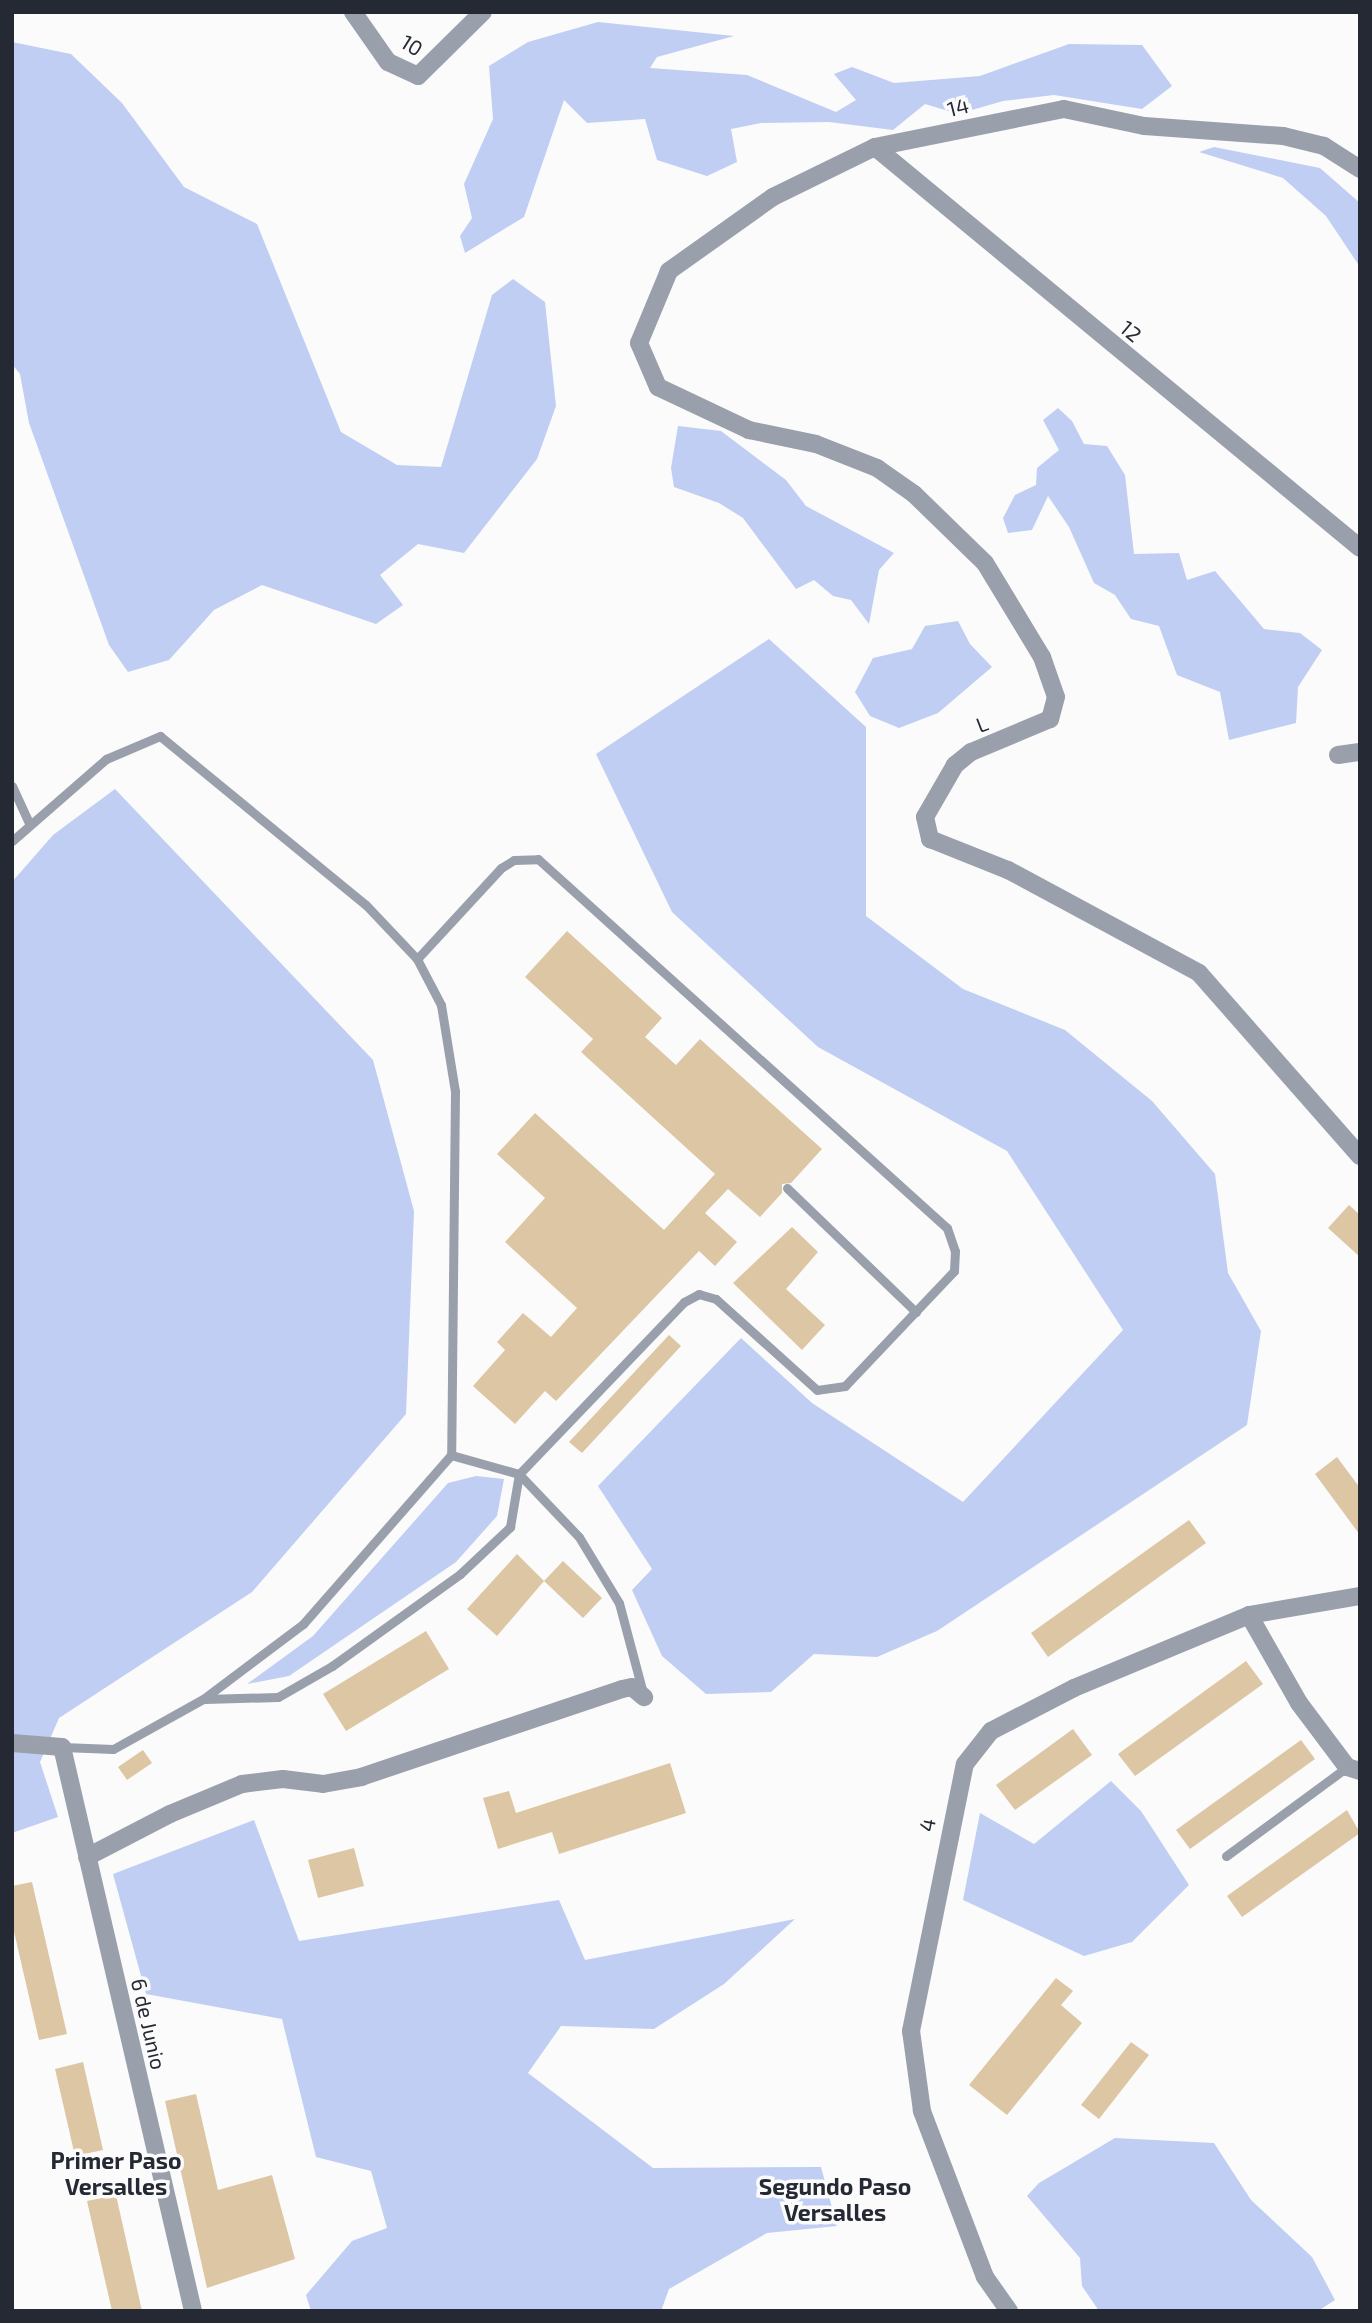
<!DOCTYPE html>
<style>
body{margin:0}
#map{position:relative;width:1372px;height:2323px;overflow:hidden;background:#fbfbfb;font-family:"Exo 2",sans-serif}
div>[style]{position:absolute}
.green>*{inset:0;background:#bfcef2}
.building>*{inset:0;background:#ddc6a3}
.lane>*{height:9px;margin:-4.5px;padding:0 4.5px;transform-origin:4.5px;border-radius:4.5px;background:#9a9fac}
.street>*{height:18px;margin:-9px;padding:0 9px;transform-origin:9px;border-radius:9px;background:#9a9fac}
span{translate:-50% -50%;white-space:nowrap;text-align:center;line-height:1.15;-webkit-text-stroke:7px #fbfbfb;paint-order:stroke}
.street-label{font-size:21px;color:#242934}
.neighbourhood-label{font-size:23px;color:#242934;font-weight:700}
.frame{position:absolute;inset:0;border:14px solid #242934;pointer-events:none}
</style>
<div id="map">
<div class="green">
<i style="clip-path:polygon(598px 22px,734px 36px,657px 57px,650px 68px,747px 75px,836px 112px,856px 100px,834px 74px,852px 67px,894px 83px,980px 76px,1069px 44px,1142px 45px,1172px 86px,1142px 109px,1054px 95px,1003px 101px,958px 114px,925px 104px,893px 130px,829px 122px,761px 123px,731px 129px,737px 162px,707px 176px,657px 160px,645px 119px,587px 123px,564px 100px,524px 217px,465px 253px,460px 236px,472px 218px,464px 184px,493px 119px,489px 66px,528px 42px)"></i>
<i style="clip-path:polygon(12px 42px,71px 54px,122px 103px,184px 187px,257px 224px,341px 432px,397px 465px,441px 467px,492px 295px,513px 279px,545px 302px,556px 406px,537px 459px,464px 553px,418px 544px,380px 575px,403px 605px,376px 624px,262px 585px,214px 610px,169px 660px,128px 672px,109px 645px,29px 423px,20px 374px,12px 364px)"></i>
<i style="clip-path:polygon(1214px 147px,1320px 168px,1360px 203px,1360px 267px,1326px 216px,1283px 178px,1199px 152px)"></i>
<i style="clip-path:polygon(1058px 408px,1072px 421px,1084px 444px,1107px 446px,1125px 475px,1134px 554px,1179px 553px,1187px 580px,1215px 571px,1264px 629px,1300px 633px,1322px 650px,1298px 687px,1296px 723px,1229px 740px,1220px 692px,1177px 675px,1159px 626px,1131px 619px,1115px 595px,1094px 583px,1069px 527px,1048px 496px,1032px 530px,1008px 533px,1003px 518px,1015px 495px,1036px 485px,1037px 468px,1059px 450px,1043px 420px)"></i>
<i style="clip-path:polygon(678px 426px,721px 431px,786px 480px,806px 506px,894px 553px,879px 570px,869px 624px,851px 600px,833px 596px,814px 580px,796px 589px,743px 518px,719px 503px,674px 487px,671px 468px)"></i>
<i style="clip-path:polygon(958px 621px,970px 644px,992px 667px,938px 713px,899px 728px,870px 716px,855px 692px,873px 658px,912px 649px,925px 626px)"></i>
<i style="clip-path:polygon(769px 639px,866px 727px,866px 916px,963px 989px,1065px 1030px,1152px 1101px,1215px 1174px,1228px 1273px,1261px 1331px,1247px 1425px,937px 1631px,877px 1657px,814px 1654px,771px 1692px,706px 1694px,662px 1656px,632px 1590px,652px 1569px,598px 1486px,741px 1338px,812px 1403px,963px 1502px,1123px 1330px,1007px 1151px,818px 1047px,672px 912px,596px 754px)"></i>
<i style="clip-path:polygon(115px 789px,373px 1060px,414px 1211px,406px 1414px,252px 1592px,59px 1718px,40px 1762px,58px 1817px,12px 1833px,12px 882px,53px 835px)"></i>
<i style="clip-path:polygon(476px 1476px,504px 1479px,497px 1516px,456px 1562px,289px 1676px,247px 1684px,313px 1636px,448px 1483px)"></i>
<i style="clip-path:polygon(1111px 1781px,1141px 1811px,1189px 1885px,1132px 1942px,1084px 1956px,963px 1900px,980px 1813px,1034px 1844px)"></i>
<i style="clip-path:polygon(254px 1820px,299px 1941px,559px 1900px,585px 1960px,795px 1919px,724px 1984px,654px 2029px,561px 2026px,528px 2073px,653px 2168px,821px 2167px,837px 2226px,767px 2233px,669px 2289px,661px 2311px,311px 2311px,306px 2295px,352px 2241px,387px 2228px,371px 2171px,316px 2157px,282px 2019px,146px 1994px,113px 1874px)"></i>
<i style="clip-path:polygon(1115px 2138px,1214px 2143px,1251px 2200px,1312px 2257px,1335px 2300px,1318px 2311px,1099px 2311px,1082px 2286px,1080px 2258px,1027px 2196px,1039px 2183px)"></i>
</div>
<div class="building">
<i style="clip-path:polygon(567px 931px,662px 1018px,645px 1037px,676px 1065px,700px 1039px,822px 1149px,791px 1183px,782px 1184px,782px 1193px,760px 1217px,728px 1189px,705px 1213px,737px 1242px,715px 1266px,699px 1251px,556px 1401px,545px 1391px,515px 1424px,473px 1386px,505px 1350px,497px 1342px,523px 1313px,551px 1337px,577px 1308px,505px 1242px,545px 1198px,497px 1154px,535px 1113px,664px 1230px,715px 1174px,581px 1052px,593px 1039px,525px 977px)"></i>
<i style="clip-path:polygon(1349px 1205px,1360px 1215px,1360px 1257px,1328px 1228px)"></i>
<i style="clip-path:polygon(792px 1227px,818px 1252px,786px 1289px,825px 1325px,802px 1350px,733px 1283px)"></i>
<i style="clip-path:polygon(669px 1335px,681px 1346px,582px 1453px,569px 1442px)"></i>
<i style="clip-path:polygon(1337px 1457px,1360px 1488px,1360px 1535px,1315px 1474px)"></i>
<i style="clip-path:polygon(1189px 1520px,1206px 1543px,1048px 1657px,1031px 1633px)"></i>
<i style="clip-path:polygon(517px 1554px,544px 1581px,497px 1636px,467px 1609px)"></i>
<i style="clip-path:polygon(563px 1561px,602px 1598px,583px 1618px,544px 1581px)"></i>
<i style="clip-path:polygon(426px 1631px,449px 1669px,346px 1731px,323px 1694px)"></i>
<i style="clip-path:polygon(1246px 1661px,1263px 1684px,1135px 1776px,1118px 1754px)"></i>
<i style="clip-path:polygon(1073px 1729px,1092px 1755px,1015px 1810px,996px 1785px)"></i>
<i style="clip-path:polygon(1301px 1740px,1315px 1759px,1190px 1849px,1176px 1830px)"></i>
<i style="clip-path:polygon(143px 1750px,152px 1763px,127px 1780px,118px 1767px)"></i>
<i style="clip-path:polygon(670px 1763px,686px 1813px,559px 1854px,552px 1832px,498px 1849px,483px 1798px,509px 1791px,516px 1813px)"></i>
<i style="clip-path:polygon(1347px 1810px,1360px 1833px,1242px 1917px,1227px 1896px)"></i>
<i style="clip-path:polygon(354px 1848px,364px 1886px,318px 1898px,308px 1860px)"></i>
<i style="clip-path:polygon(32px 1882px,67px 2034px,39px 2040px,12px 1923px,12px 1886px)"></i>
<i style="clip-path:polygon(1056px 1978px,1073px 1991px,1061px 2005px,1082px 2023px,1007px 2115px,969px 2085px)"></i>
<i style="clip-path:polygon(1131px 2042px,1149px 2055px,1099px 2119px,1081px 2105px)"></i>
<i style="clip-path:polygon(83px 2062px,103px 2150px,75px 2156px,55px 2069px)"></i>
<i style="clip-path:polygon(196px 2094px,218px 2190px,272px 2175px,295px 2259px,207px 2288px,165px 2101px)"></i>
<i style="clip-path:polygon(116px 2195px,142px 2311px,112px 2311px,87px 2201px)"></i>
</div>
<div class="lane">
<i style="left:12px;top:786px;width:41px;rotate:65.3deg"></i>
<i style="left:12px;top:841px;width:125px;rotate:-41.1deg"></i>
<i style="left:106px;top:759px;width:59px;rotate:-23.1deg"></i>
<i style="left:160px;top:736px;width:266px;rotate:39.4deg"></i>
<i style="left:366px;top:905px;width:74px;rotate:46.6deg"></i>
<i style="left:417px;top:959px;width:52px;rotate:62.4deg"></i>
<i style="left:441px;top:1005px;width:87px;rotate:80.8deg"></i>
<i style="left:455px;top:1091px;width:364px;rotate:90.6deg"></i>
<i style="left:451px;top:1455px;width:225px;rotate:131.2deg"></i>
<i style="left:303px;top:1624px;width:125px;rotate:143.1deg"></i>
<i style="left:203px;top:1699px;width:103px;rotate:150.9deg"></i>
<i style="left:113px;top:1749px;width:51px;rotate:-177.8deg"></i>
<i style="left:417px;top:959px;width:124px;rotate:-47.3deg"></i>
<i style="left:501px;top:868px;width:15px;rotate:-32deg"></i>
<i style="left:514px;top:860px;width:24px;rotate:-2deg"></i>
<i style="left:538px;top:859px;width:551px;rotate:42.06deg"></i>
<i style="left:947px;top:1228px;width:24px;rotate:71deg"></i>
<i style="left:955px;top:1251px;width:20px;rotate:93deg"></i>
<i style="left:954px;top:1271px;width:158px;rotate:133.5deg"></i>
<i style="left:845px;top:1386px;width:28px;rotate:172deg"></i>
<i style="left:817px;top:1390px;width:136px;rotate:-138deg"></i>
<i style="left:716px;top:1299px;width:18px;rotate:-164deg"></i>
<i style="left:699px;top:1294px;width:17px;rotate:152deg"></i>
<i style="left:684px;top:1302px;width:238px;rotate:133.8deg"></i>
<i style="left:519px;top:1474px;width:71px;rotate:-164.4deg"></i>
<i style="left:787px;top:1188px;width:179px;rotate:43.9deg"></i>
<i style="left:519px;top:1474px;width:87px;rotate:46.4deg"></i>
<i style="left:579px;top:1537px;width:77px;rotate:58.8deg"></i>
<i style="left:619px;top:1603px;width:93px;rotate:75.1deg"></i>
<i style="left:205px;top:1699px;width:73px;rotate:-1.6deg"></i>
<i style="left:278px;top:1697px;width:62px;rotate:-29.9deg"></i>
<i style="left:332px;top:1666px;width:158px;rotate:-35.7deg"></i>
<i style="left:460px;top:1574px;width:69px;rotate:-43.2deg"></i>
<i style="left:510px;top:1527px;width:54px;rotate:-80.4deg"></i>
<i style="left:1226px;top:1856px;width:150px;rotate:-36.3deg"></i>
</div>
<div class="street">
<i style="left:353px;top:12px;width:61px;rotate:55deg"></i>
<i style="left:388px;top:62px;width:33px;rotate:25deg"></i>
<i style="left:418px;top:76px;width:91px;rotate:-44.6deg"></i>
<i style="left:875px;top:147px;width:629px;rotate:39.58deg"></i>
<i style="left:1360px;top:169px;width:43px;rotate:-147.4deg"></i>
<i style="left:1324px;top:146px;width:42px;rotate:-166.3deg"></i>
<i style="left:1283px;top:136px;width:139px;rotate:-175.9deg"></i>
<i style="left:1144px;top:126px;width:82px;rotate:-168deg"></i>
<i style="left:1064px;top:109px;width:193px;rotate:168.6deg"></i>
<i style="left:875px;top:147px;width:114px;rotate:153.9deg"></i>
<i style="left:773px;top:197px;width:128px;rotate:144.6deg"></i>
<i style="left:669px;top:271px;width:78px;rotate:112.6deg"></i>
<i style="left:639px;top:343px;width:48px;rotate:66.6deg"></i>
<i style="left:658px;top:387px;width:101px;rotate:25.3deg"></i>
<i style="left:749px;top:430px;width:68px;rotate:11.8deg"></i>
<i style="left:816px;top:444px;width:66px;rotate:21.5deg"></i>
<i style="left:877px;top:468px;width:45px;rotate:35.1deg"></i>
<i style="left:914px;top:494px;width:99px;rotate:44.2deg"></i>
<i style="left:985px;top:563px;width:110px;rotate:58.8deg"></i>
<i style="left:1042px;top:657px;width:42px;rotate:70.7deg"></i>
<i style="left:1056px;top:697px;width:23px;rotate:105deg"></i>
<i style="left:1050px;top:719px;width:86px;rotate:157.3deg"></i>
<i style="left:971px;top:752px;width:21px;rotate:141deg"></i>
<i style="left:955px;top:765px;width:60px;rotate:120deg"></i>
<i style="left:925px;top:817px;width:23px;rotate:77deg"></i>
<i style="left:930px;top:839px;width:84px;rotate:21.7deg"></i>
<i style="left:1008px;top:870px;width:217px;rotate:28.3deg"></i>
<i style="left:1199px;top:973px;width:244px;rotate:48.7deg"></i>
<i style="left:1338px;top:755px;width:22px;rotate:-8deg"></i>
<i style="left:1249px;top:1615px;width:101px;rotate:60.4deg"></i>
<i style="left:1299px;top:1703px;width:80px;rotate:53.1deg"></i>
<i style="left:1347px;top:1767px;width:14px;rotate:17deg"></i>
<i style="left:12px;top:1743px;width:50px;rotate:4.6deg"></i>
<i style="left:62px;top:1747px;width:579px;rotate:76.92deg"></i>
<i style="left:87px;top:1857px;width:93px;rotate:-27.4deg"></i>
<i style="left:170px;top:1814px;width:78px;rotate:-22.6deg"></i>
<i style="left:242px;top:1784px;width:41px;rotate:-7deg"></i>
<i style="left:283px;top:1779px;width:40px;rotate:7.1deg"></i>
<i style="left:323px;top:1784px;width:39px;rotate:-10deg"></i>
<i style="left:361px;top:1777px;width:275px;rotate:-18.6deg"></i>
<i style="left:622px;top:1689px;width:10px;rotate:-11deg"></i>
<i style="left:632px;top:1687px;width:16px;rotate:40deg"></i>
<i style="left:1009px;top:2311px;width:42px;rotate:-125.2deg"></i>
<i style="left:985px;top:2277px;width:178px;rotate:-110.8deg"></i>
<i style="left:922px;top:2111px;width:81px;rotate:-97.8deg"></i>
<i style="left:911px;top:2031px;width:272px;rotate:-78.6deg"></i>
<i style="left:965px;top:1764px;width:42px;rotate:-51.8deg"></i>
<i style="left:991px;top:1731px;width:93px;rotate:-27.4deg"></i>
<i style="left:1074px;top:1688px;width:190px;rotate:-22.6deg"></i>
<i style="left:1249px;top:1615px;width:113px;rotate:-9.7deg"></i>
</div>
<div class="street-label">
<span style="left:412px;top:45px;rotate:32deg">10</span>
<span style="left:958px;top:107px;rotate:-14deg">14</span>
<span style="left:1131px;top:331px;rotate:40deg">12</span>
<span style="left:982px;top:724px;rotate:-21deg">L</span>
<span style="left:927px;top:1825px;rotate:-79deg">4</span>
<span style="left:149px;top:2024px;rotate:77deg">6 de Junio</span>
</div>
<div class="neighbourhood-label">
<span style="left:116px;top:2173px">Primer Paso<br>Versalles</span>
<span style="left:835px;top:2199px">Segundo Paso<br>Versalles</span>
</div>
<div class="frame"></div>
</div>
